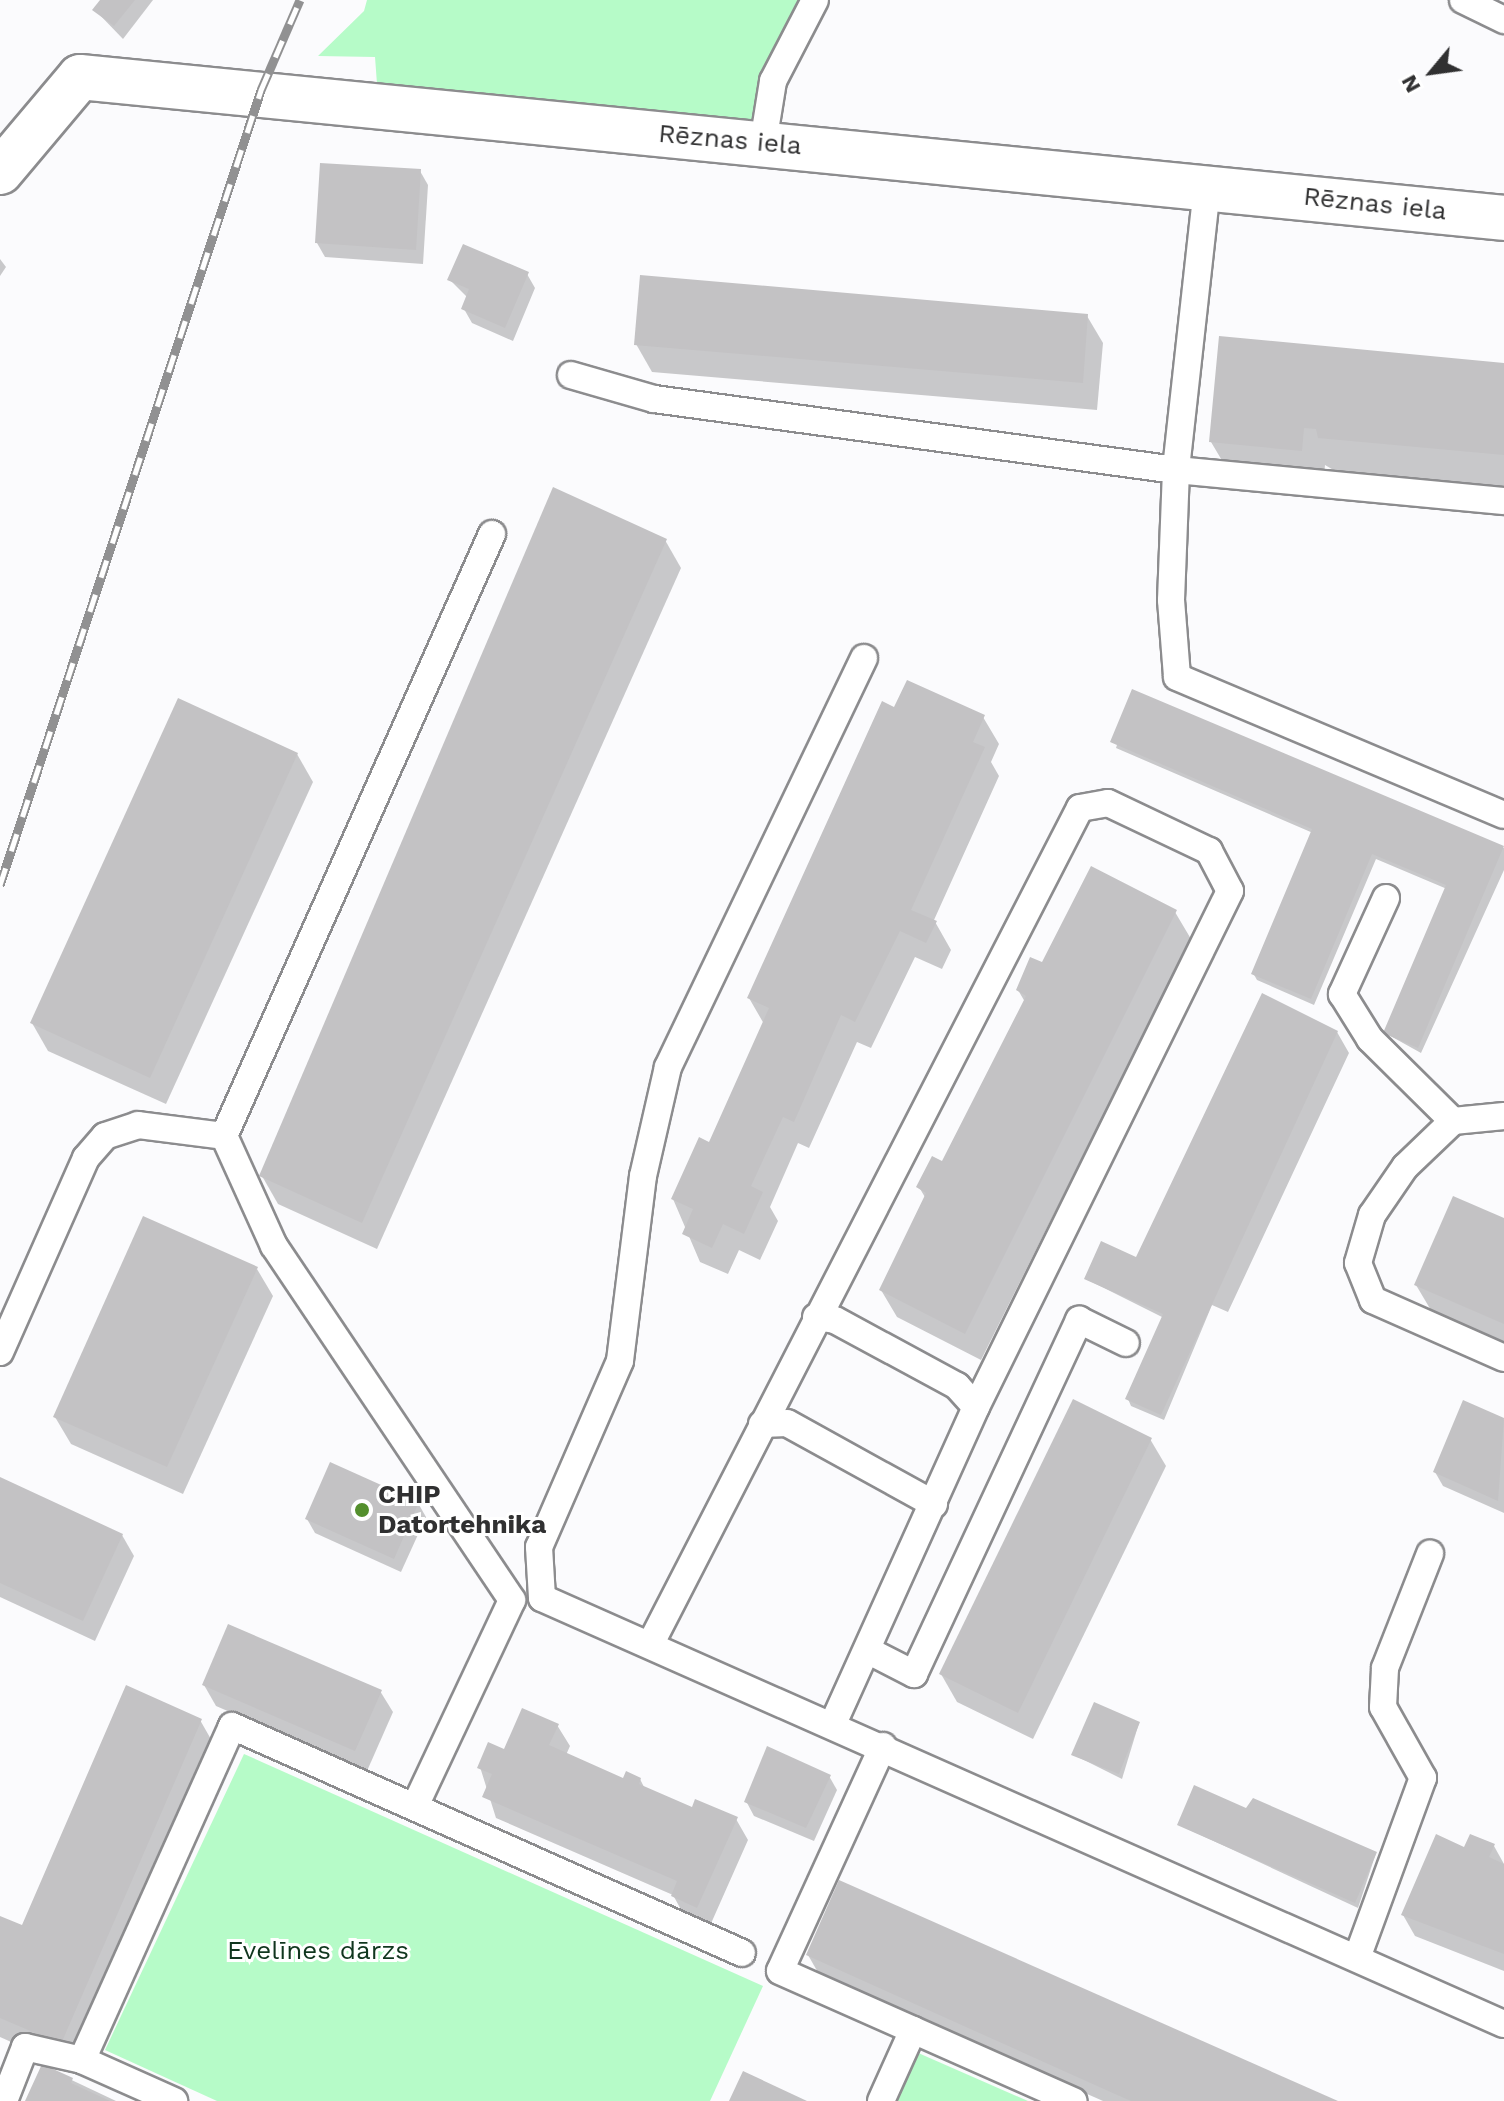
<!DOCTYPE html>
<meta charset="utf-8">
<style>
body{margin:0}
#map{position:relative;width:1504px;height:2101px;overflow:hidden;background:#fbfbfd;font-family:"Work Sans",sans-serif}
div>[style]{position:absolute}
.green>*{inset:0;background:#b6fbc8}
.shadow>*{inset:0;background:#0003}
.building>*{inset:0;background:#c3c2c4}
.roads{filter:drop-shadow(2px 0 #8c8c8e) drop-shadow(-2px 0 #8c8c8e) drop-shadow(0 2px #8c8c8e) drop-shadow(0 -2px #8c8c8e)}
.lane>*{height:26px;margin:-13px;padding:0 13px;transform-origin:13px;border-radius:13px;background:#fff}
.street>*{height:44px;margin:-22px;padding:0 22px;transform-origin:22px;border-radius:22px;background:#fff}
.rail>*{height:9px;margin-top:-4.5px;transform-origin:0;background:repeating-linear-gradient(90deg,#fff 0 18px,#919192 0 36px);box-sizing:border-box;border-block:2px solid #919192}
.dots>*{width:22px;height:22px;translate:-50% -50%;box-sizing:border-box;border:4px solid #fff;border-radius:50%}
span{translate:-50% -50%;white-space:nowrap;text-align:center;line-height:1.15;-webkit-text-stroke:6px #fff;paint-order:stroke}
.street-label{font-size:26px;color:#303031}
.poi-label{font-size:26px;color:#303031;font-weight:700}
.left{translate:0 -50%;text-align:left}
.park-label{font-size:26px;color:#10361e}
.north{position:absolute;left:1392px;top:32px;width:80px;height:80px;-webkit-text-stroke:6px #fff;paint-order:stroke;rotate:241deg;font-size:22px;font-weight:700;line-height:32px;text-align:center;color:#303031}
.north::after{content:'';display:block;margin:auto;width:28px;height:36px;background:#303031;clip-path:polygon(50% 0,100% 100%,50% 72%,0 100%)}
</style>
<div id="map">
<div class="green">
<i style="clip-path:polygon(367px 0,805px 0,756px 123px,377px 84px,375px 57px,318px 56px,364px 11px)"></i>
<i style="clip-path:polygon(244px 1754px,763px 1986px,710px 2101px,217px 2101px,105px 2050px)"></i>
<i style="clip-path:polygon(916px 2052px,1028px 2101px,894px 2101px)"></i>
</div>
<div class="shadow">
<i style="clip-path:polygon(102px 0,153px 0,123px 39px,95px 10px)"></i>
<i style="clip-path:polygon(420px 171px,428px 185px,423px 264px,325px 257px,317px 243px)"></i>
<i style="clip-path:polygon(0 259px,6px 267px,0 276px)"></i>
<i style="clip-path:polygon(527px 274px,535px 288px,513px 341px,472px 323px,464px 309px,468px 298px,450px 280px)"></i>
<i style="clip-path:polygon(1087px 316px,1103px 343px,1097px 410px,652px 372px,636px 344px)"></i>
<i style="clip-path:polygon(1504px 365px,1504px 490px,1342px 475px,1325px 465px,1323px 488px,1233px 479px,1211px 442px)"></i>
<i style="clip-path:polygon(665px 540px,681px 568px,377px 1249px,278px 1204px,262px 1176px)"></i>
<i style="clip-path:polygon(1133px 692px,1504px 848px,1504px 870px,1421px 1053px,1385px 1033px,1447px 889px,1376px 859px,1314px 1005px,1257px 980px,1253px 973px,1313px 833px,1116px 748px)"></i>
<i style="clip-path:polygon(895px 709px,983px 717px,999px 744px,991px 762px,999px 776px,934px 920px,951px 950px,942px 969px,915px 957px,871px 1048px,857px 1042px,809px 1148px,798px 1143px,770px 1207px,778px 1221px,760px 1260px,739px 1250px,728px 1274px,700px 1262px,673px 1199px,710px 1144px,764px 1024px,749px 998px)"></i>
<i style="clip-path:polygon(297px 754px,313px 782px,166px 1104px,48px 1051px,32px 1023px)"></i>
<i style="clip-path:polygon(1175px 912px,1191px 939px,981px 1360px,897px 1317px,881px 1290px,926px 1199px,919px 1187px,943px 1164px,1025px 1002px,1018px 990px,1043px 964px)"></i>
<i style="clip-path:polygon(1337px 1032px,1349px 1053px,1228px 1312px,1212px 1305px,1164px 1420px,1131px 1406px,1128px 1399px,1164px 1318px,1086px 1279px,1141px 1261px)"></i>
<i style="clip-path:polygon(1504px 1221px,1504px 1343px,1432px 1312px,1416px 1285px)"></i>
<i style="clip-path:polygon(257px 1269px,273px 1296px,183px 1494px,71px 1444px,55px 1417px)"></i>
<i style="clip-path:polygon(1464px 1403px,1504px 1420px,1504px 1513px,1443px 1486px,1435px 1472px)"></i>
<i style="clip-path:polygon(1150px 1439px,1166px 1466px,1033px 1739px,957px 1702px,941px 1674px)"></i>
<i style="clip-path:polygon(0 1479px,122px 1535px,134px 1556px,95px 1641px,0 1597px)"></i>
<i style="clip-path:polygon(418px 1503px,426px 1517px,401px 1572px,315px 1533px,307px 1519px)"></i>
<i style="clip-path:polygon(204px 1685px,380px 1691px,393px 1712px,367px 1771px,216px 1706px)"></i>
<i style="clip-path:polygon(200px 1720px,216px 1748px,76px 2071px,0 2037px,0 1918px,23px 1928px)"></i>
<i style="clip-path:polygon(1139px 1723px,1122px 1779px,1074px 1755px)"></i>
<i style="clip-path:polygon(557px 1725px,570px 1746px,566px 1755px,624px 1781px,640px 1779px,645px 1789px,693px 1810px,736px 1819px,748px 1840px,709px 1928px,685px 1917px,673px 1895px,496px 1818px,480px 1767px)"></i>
<i style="clip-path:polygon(829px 1776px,837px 1790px,814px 1841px,754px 1816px,746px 1801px)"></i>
<i style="clip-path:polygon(1246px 1811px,1376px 1853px,1358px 1908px,1179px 1825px)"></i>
<i style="clip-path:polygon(1494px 1846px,1504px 1864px,1504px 1971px,1415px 1936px,1403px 1915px,1465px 1850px)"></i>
<i style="clip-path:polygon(808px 1955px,1333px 2101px,1103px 2101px,820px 1976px)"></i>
<i style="clip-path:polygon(42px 2066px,116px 2101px,27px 2101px)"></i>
</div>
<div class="building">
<i style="clip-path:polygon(100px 0,135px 0,114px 26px,92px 10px)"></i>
<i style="clip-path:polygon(320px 163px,421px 169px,416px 250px,315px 243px)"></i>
<i style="clip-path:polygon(463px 244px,529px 272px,505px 328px,461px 309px,469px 289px,447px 280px)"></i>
<i style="clip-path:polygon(640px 275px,1088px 314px,1083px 383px,634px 345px)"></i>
<i style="clip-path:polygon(1219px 336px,1504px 363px,1504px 455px,1318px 438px,1316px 429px,1304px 428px,1302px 451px,1209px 442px)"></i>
<i style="clip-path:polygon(553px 487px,667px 539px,362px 1223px,259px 1176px)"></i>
<i style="clip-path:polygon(907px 680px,985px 715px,973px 742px,985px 747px,911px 910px,937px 921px,926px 943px,900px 931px,855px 1022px,841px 1015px,794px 1122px,783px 1117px,751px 1186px,763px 1192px,744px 1234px,723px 1224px,712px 1248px,682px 1234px,693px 1209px,671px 1199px,699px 1137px,709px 1142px,769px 1008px,747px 998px,882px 701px,894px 707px)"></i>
<i style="clip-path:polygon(1132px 689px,1504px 846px,1418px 1048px,1383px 1033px,1446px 885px,1372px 854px,1311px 999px,1251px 974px,1312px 829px,1110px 742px)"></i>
<i style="clip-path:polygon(178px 698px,298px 753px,150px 1078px,30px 1023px)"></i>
<i style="clip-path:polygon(1091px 866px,1177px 910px,965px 1334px,879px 1290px,926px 1193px,916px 1187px,932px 1156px,942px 1161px,1026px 996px,1016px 990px,1030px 957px,1042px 962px)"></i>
<i style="clip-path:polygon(1262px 993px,1338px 1031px,1161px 1415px,1125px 1399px,1163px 1314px,1084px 1279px,1101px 1241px,1136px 1257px)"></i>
<i style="clip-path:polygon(1453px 1196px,1504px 1218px,1504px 1324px,1414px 1285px)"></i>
<i style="clip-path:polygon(143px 1216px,258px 1267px,167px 1467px,53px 1417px)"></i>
<i style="clip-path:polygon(1073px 1399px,1152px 1438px,1018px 1713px,939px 1674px)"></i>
<i style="clip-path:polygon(1463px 1400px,1504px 1418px,1498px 1501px,1433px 1472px)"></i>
<i style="clip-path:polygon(330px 1462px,419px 1502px,394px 1559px,305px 1519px)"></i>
<i style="clip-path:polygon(0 1477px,123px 1534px,83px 1621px,0 1583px)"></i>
<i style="clip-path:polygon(228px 1624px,382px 1690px,355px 1751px,202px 1685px)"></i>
<i style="clip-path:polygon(126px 1685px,202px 1719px,61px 2044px,0 2018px,0 1916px,22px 1925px)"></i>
<i style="clip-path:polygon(1094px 1702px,1140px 1722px,1119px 1774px,1071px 1755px)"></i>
<i style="clip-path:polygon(522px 1708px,559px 1724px,549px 1745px,623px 1778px,626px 1771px,641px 1778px,639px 1784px,692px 1807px,695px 1799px,738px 1817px,697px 1908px,671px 1896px,677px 1881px,482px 1797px,492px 1774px,477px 1768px,488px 1742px,504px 1749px)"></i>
<i style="clip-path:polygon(767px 1746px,831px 1775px,806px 1828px,744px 1802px)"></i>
<i style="clip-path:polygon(1194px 1785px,1246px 1808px,1253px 1798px,1377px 1852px,1355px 1903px,1177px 1825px)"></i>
<i style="clip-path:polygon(1436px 1834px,1464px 1847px,1470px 1834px,1495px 1844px,1489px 1857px,1504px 1864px,1504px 1954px,1401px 1915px)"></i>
<i style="clip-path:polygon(839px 1880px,1338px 2101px,1131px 2101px,1115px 2094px,806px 1955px)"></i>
<i style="clip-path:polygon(42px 2064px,73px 2078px,71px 2083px,110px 2101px,25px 2101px)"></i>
<i style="clip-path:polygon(743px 2071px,807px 2101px,729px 2101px)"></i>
</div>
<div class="roads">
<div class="lane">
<i style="left:1463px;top:0;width:46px;rotate:26deg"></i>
<i style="left:763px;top:143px;width:63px;rotate:-80.8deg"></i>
<i style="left:773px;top:81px;width:91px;rotate:-62.6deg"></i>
<i style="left:1207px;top:188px;width:284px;rotate:96.3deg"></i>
<i style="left:1176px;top:470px;width:130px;rotate:92.2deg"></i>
<i style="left:1171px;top:600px;width:77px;rotate:85.5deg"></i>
<i style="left:1177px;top:677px;width:354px;rotate:22.9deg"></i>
<i style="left:571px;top:375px;width:86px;rotate:16.1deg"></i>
<i style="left:654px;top:399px;width:527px;rotate:7.75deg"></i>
<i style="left:1176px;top:470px;width:329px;rotate:5.4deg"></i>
<i style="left:864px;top:658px;width:454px;rotate:115.6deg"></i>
<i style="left:668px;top:1067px;width:112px;rotate:102.9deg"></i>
<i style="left:643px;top:1176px;width:186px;rotate:97.1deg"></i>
<i style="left:620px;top:1361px;width:203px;rotate:113.5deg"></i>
<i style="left:539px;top:1547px;width:51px;rotate:86.6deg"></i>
<i style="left:542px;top:1598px;width:1052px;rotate:23.89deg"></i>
<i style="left:1386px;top:898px;width:106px;rotate:114.6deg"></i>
<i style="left:1342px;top:994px;width:53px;rotate:58.1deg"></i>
<i style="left:1370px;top:1039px;width:117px;rotate:44.7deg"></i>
<i style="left:1504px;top:1116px;width:51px;rotate:174.4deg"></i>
<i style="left:1453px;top:1121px;width:66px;rotate:136.2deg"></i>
<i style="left:1405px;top:1167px;width:58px;rotate:124.5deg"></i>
<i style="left:1372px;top:1215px;width:50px;rotate:106.3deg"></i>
<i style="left:1358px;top:1263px;width:40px;rotate:68deg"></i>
<i style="left:1373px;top:1300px;width:143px;rotate:23.9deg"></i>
<i style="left:816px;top:1317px;width:19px;rotate:9deg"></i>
<i style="left:835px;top:1320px;width:139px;rotate:28.4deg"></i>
<i style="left:957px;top:1386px;width:28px;rotate:48deg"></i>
<i style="left:0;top:1352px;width:212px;rotate:-66.1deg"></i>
<i style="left:86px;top:1158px;width:29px;rotate:-49deg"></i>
<i style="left:105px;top:1136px;width:35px;rotate:-18deg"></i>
<i style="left:138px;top:1125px;width:87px;rotate:7.3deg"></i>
<i style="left:762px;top:1424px;width:25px;rotate:-2deg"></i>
<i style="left:787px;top:1423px;width:168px;rotate:28.9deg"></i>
<i style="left:650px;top:1645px;width:941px;rotate:-62.81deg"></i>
<i style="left:1080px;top:808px;width:28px;rotate:-10deg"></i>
<i style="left:1108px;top:803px;width:112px;rotate:25.4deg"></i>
<i style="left:1209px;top:851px;width:45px;rotate:62.3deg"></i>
<i style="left:1230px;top:891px;width:575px;rotate:116.21deg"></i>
<i style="left:976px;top:1407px;width:348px;rotate:114.3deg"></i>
<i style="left:867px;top:1650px;width:53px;rotate:27.1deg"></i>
<i style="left:914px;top:1674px;width:391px;rotate:-65deg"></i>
<i style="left:1079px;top:1320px;width:52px;rotate:26.1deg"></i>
<i style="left:883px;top:1746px;width:247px;rotate:114.6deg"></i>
<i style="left:780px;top:1971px;width:321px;rotate:23.9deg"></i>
<i style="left:417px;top:1802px;width:223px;rotate:-64.8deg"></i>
<i style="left:512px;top:1600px;width:427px;rotate:-123.9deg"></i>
<i style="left:274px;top:1246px;width:121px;rotate:-114.4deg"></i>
<i style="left:224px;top:1136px;width:659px;rotate:-66deg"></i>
<i style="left:1357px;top:1958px;width:192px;rotate:-69.9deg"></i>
<i style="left:1423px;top:1778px;width:81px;rotate:-119.4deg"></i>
<i style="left:1383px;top:1707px;width:39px;rotate:-87deg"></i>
<i style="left:1385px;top:1668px;width:123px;rotate:-68.5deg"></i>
<i style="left:82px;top:2060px;width:366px;rotate:-65.8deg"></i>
<i style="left:232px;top:1726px;width:558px;rotate:23.99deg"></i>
<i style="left:4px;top:2101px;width:58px;rotate:-68.7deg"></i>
<i style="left:25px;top:2047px;width:58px;rotate:12.8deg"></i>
<i style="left:82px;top:2060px;width:101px;rotate:24deg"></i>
<i style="left:881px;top:2101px;width:78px;rotate:-65.7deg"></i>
</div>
<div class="street">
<i style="left:0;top:172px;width:124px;rotate:-49.9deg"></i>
<i style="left:80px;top:77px;width:1431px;rotate:5.65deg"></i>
</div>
</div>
<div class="rail">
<i style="left:0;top:885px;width:837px;rotate:-71.82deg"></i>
<i style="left:261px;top:90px;width:98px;rotate:-66.6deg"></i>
</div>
<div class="dots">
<i style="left:362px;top:1510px;background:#548f2d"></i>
</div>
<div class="street-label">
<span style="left:730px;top:140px;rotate:5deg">Rēznas iela</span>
<span style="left:1375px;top:204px;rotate:6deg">Rēznas iela</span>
</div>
<div class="poi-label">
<span class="left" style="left:378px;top:1510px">CHIP<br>Datortehnika</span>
</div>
<div class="park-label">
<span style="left:318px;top:1951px">Evelīnes dārzs</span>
</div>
<div class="north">N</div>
</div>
